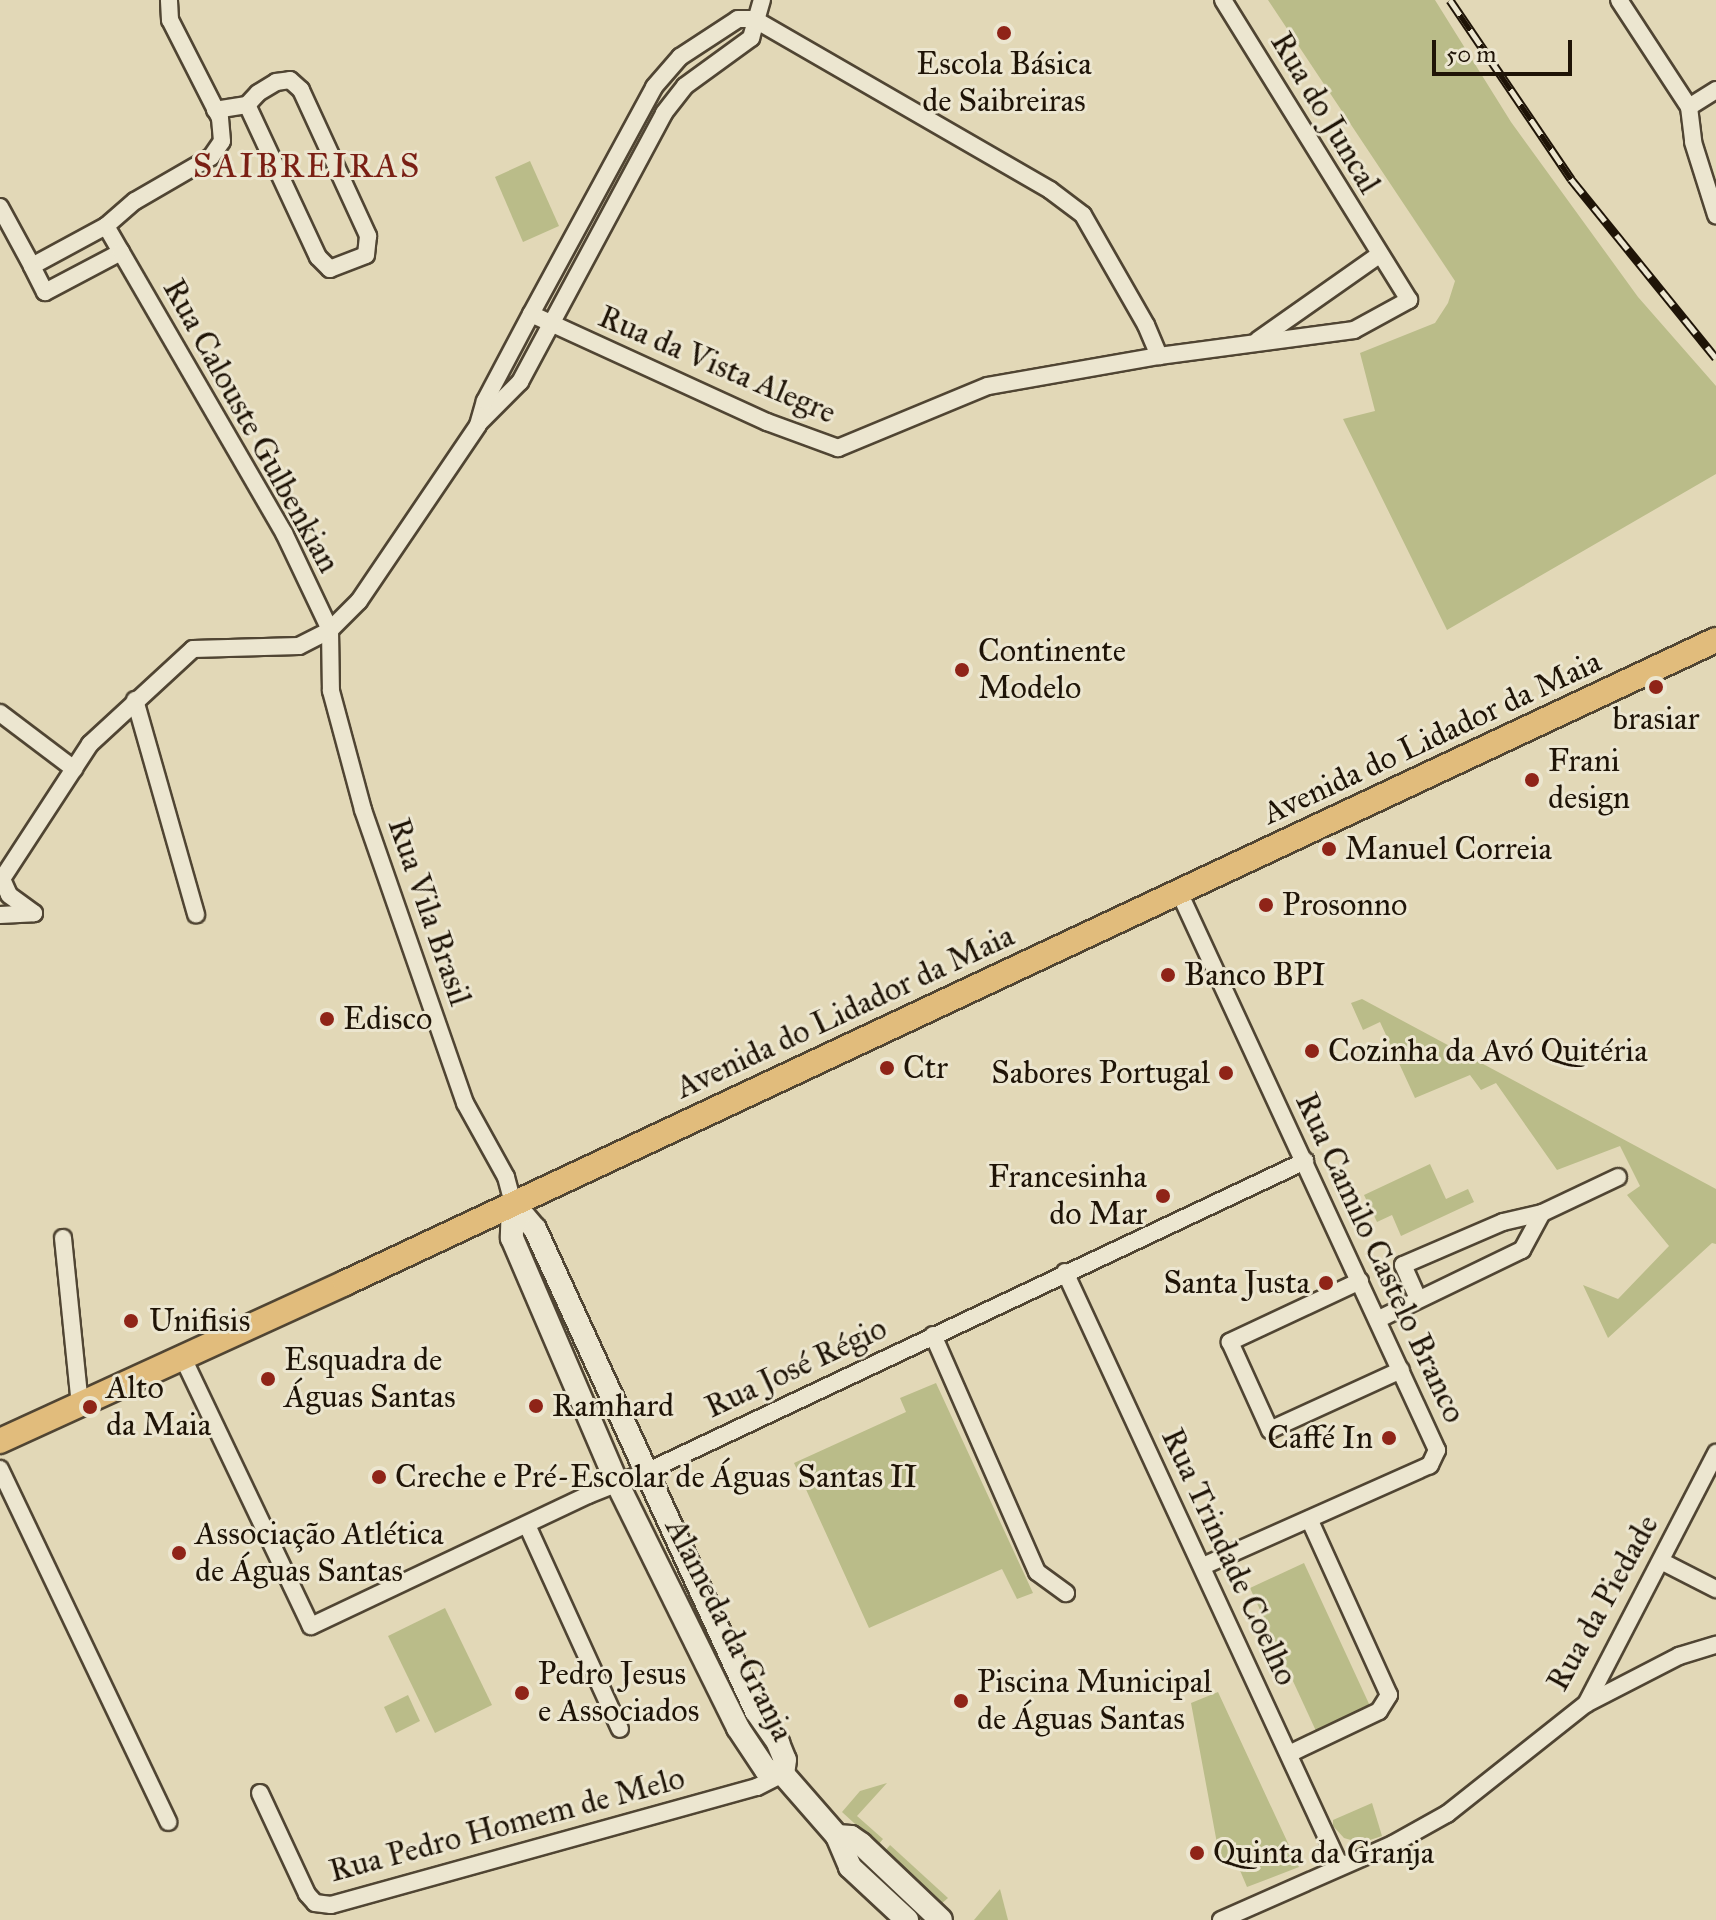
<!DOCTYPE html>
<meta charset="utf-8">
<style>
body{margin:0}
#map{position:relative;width:1716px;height:1920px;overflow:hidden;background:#e2d8b7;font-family:"IM FELL Great Primer",serif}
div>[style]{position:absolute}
.green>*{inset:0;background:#babc89}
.roads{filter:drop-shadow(2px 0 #504533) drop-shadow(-2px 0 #504533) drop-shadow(0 2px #504533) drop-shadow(0 -2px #504533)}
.street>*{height:16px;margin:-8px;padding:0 8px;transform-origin:8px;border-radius:8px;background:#ece6d0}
.secondary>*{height:22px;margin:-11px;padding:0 11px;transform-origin:11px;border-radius:11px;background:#ece6d0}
.primary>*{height:24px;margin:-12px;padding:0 12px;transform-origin:12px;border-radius:12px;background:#e1bc7c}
.rail>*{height:9px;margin-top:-4.5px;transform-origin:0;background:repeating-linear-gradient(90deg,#ece6d0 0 18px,#1f1407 0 36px);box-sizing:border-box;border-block:2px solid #1f1407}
.dots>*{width:22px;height:22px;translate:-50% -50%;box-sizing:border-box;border:4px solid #ece6d0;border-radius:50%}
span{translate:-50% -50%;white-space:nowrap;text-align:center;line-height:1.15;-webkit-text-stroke:6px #ece6d0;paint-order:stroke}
.poi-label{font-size:32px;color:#1f1407}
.left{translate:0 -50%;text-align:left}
.right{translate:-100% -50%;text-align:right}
.street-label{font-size:32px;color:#1f1407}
.neighbourhood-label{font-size:34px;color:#7a1f14;letter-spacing:2px}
.scale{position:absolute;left:1432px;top:40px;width:140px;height:36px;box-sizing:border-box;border:4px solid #1f1407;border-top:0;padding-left:10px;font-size:24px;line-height:28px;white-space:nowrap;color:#1f1407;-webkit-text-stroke:6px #ece6d0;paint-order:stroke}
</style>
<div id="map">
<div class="green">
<i style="clip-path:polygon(1268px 0,1435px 0,1511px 122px,1638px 297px,1716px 386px,1716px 474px,1447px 630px,1343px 419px,1375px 411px,1360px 353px,1435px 323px,1448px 303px,1455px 281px)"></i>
<i style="clip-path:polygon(530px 161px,559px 226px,523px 242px,495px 177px)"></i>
<i style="clip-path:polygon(1362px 999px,1716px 1189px,1716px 1244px,1712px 1243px,1608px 1338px,1583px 1285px,1618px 1299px,1669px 1246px,1627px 1195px,1640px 1186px,1620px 1146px,1557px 1170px,1496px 1083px,1481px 1090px,1470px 1075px,1415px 1098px,1380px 1022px,1363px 1030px,1351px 1003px)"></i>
<i style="clip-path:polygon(1430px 1164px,1446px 1199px,1468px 1189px,1474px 1202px,1401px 1236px,1392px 1215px,1377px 1222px,1364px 1195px)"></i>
<i style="clip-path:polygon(936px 1383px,1033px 1593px,1017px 1599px,1002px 1569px,869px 1628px,794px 1463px,906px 1412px,900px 1398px)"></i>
<i style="clip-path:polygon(1304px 1563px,1370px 1706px,1316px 1731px,1250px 1588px)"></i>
<i style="clip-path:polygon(445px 1608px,492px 1705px,435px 1733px,388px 1636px)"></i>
<i style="clip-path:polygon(1218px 1692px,1299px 1867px,1247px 1887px,1236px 1861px,1221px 1865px,1191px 1703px)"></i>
<i style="clip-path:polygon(408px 1695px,420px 1721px,396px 1733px,384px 1707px)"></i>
<i style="clip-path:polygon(887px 1783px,857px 1816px,883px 1839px,878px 1845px,842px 1812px,860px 1791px)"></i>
<i style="clip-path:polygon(1372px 1803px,1382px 1836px,1361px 1843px,1344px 1838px,1333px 1826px,1333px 1820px)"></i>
<i style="clip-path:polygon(890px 1845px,948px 1898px,941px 1904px,885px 1851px)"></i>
<i style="clip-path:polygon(1000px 1889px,1008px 1920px,974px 1920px)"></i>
</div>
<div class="roads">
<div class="street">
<i style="left:1619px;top:0;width:128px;rotate:56.8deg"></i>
<i style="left:1689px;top:107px;width:35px;rotate:83deg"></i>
<i style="left:1693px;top:142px;width:77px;rotate:72.5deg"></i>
<i style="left:290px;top:80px;width:15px;rotate:42deg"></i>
<i style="left:301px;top:90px;width:161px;rotate:65.3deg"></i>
<i style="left:368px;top:236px;width:19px;rotate:96deg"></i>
<i style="left:366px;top:255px;width:39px;rotate:159deg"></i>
<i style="left:330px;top:269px;width:17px;rotate:-135deg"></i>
<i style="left:318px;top:257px;width:168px;rotate:-115deg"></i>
<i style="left:247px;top:105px;width:16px;rotate:-47deg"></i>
<i style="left:258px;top:93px;width:21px;rotate:-31deg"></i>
<i style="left:276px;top:82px;width:14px;rotate:-8deg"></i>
<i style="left:1689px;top:107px;width:32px;rotate:-32deg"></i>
<i style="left:215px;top:110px;width:32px;rotate:-9deg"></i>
<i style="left:0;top:207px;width:67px;rotate:61.5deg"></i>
<i style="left:106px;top:226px;width:30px;rotate:60deg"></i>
<i style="left:121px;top:252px;width:86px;rotate:152.2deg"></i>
<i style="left:45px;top:292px;width:29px;rotate:-117deg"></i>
<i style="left:32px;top:266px;width:84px;rotate:-28.4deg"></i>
<i style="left:106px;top:226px;width:38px;rotate:-41deg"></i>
<i style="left:135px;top:201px;width:88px;rotate:-30.1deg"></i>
<i style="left:211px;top:157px;width:19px;rotate:-55deg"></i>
<i style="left:222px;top:141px;width:23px;rotate:-95deg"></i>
<i style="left:220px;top:118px;width:110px;rotate:-117deg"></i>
<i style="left:170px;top:20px;width:20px;rotate:-93deg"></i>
<i style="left:121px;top:252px;width:325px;rotate:59.9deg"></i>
<i style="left:284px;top:533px;width:107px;rotate:64.6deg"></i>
<i style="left:330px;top:630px;width:61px;rotate:89.1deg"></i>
<i style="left:331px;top:691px;width:123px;rotate:74.9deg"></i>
<i style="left:363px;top:810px;width:310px;rotate:70.8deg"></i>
<i style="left:465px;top:1103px;width:85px;rotate:61deg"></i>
<i style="left:506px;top:1177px;width:27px;rotate:75deg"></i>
<i style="left:531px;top:314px;width:260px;rotate:24.6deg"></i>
<i style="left:767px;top:422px;width:76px;rotate:20.1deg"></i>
<i style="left:838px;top:448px;width:162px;rotate:-22.5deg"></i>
<i style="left:988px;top:386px;width:174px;rotate:-10deg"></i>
<i style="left:1159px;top:356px;width:197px;rotate:-7.6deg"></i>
<i style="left:1354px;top:330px;width:63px;rotate:-28.6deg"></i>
<i style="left:1409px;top:300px;width:353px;rotate:-121.8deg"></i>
<i style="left:1258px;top:340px;width:148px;rotate:-35.1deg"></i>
<i style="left:480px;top:422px;width:57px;rotate:-45deg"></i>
<i style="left:520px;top:382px;width:305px;rotate:-61.8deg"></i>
<i style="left:664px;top:113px;width:34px;rotate:-52deg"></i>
<i style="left:685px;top:86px;width:82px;rotate:-36deg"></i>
<i style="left:751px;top:38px;width:40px;rotate:-74deg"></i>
<i style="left:135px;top:700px;width:223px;rotate:74.1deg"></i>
<i style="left:0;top:713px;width:93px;rotate:37.1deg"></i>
<i style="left:2px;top:879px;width:17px;rotate:66deg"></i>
<i style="left:9px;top:895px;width:31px;rotate:36deg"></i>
<i style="left:0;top:882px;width:165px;rotate:-56.9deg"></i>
<i style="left:90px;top:744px;width:140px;rotate:-42.7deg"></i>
<i style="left:193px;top:649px;width:106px;rotate:-1.6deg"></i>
<i style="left:299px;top:646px;width:35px;rotate:-27deg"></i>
<i style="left:330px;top:630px;width:41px;rotate:-45deg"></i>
<i style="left:359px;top:601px;width:212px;rotate:-55.9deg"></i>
<i style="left:478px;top:425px;width:25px;rotate:-74deg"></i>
<i style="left:485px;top:401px;width:98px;rotate:-62.1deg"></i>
<i style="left:531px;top:314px;width:258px;rotate:-61.5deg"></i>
<i style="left:654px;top:87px;width:40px;rotate:-49deg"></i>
<i style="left:680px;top:57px;width:69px;rotate:-33.2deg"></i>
<i style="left:738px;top:19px;width:16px"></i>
<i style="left:754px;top:19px;width:342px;rotate:30deg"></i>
<i style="left:1050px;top:190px;width:41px;rotate:37.1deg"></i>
<i style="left:1083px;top:215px;width:127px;rotate:60.2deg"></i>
<i style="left:1146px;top:325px;width:34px;rotate:67deg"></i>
<i style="left:1179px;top:892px;width:615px;rotate:65.19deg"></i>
<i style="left:1437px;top:1450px;width:17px;rotate:115deg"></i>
<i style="left:1430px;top:1465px;width:248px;rotate:156deg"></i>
<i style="left:0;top:915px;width:34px;rotate:-3deg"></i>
<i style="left:1542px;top:1213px;width:84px;rotate:-25.3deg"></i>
<i style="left:63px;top:1238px;width:167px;rotate:84.2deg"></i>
<i style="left:1065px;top:1272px;width:655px;rotate:65.16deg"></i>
<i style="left:1360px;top:1281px;width:144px;rotate:154.9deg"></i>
<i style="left:1230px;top:1342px;width:97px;rotate:65.6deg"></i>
<i style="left:1270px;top:1430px;width:144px;rotate:-24.6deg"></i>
<i style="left:1379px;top:1319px;width:159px;rotate:-25.8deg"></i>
<i style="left:1522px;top:1250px;width:42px;rotate:-61.6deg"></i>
<i style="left:1542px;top:1213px;width:40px;rotate:167deg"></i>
<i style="left:1503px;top:1222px;width:109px;rotate:156.7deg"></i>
<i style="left:1403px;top:1265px;width:37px;rotate:66deg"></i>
<i style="left:933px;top:1335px;width:259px;rotate:66.3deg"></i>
<i style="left:1037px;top:1572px;width:36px;rotate:36deg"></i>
<i style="left:182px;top:1356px;width:299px;rotate:64.5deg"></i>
<i style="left:311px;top:1626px;width:306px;rotate:-25.3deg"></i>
<i style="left:588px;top:1495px;width:62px;rotate:-21.6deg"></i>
<i style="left:646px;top:1472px;width:729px;rotate:-25.26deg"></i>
<i style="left:0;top:1469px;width:391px;rotate:64.5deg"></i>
<i style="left:527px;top:1525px;width:224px;rotate:65.5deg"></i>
<i style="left:1661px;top:1561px;width:62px;rotate:27deg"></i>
<i style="left:1586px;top:1704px;width:105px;rotate:-27.3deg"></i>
<i style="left:1679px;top:1656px;width:39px;rotate:-17deg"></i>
<i style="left:1289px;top:1754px;width:100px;rotate:-25.5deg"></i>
<i style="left:1379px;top:1711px;width:19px;rotate:-58deg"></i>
<i style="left:1389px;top:1695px;width:193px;rotate:-114.4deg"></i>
<i style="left:260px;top:1793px;width:111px;rotate:65deg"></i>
<i style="left:307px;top:1894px;width:12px;rotate:48deg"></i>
<i style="left:315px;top:1903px;width:16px;rotate:7deg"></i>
<i style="left:331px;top:1905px;width:442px;rotate:-15.5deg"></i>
<i style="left:757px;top:1787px;width:29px;rotate:-27deg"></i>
<i style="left:1221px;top:1920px;width:188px;rotate:-23.8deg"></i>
<i style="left:1393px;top:1844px;width:62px;rotate:-29.1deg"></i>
<i style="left:1447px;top:1814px;width:177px;rotate:-38.4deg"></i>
<i style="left:1586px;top:1704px;width:283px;rotate:-62.6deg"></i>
</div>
<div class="secondary">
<i style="left:513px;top:1203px;width:35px;rotate:92deg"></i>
<i style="left:512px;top:1238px;width:267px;rotate:66.8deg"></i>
<i style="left:617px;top:1483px;width:273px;rotate:63.7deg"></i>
<i style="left:738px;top:1728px;width:50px;rotate:56.3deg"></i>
<i style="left:766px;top:1770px;width:17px;rotate:13deg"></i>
<i style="left:783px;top:1774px;width:82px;rotate:48.9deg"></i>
<i style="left:837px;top:1836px;width:34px;rotate:67deg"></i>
<i style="left:850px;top:1867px;width:78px;rotate:42.9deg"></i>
<i style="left:513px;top:1203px;width:34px;rotate:50deg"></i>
<i style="left:535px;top:1229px;width:530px;rotate:65.37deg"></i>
<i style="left:756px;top:1711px;width:39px;rotate:55deg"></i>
<i style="left:778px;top:1743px;width:18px;rotate:68deg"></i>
<i style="left:785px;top:1760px;width:14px;rotate:98deg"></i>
<i style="left:837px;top:1836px;width:14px;rotate:4deg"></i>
<i style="left:851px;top:1837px;width:12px;rotate:35deg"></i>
<i style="left:861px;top:1844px;width:110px;rotate:43.5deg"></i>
</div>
<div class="primary">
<i style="left:0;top:1441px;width:379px;rotate:-24.6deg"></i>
<i style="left:345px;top:1283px;width:1514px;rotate:-25.13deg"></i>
</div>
</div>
<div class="rail">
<i style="left:1450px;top:0;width:216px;rotate:55.9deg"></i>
<i style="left:1571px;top:179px;width:230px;rotate:51deg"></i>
</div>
<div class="dots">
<i style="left:1004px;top:33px;background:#8f2418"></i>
<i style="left:962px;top:670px;background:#8f2418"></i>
<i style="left:1656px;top:687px;background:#8f2418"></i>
<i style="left:1532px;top:780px;background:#8f2418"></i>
<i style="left:1329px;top:849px;background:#8f2418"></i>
<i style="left:1266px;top:905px;background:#8f2418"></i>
<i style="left:1168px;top:975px;background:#8f2418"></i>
<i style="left:327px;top:1019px;background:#8f2418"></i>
<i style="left:1312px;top:1051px;background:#8f2418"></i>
<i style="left:887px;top:1068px;background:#8f2418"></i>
<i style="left:1226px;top:1073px;background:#8f2418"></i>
<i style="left:1163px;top:1196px;background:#8f2418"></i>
<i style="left:1326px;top:1283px;background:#8f2418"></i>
<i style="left:131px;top:1321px;background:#8f2418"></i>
<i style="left:268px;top:1379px;background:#8f2418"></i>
<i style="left:536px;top:1406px;background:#8f2418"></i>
<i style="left:90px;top:1407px;background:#8f2418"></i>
<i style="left:1389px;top:1438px;background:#8f2418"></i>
<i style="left:379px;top:1477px;background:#8f2418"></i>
<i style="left:179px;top:1553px;background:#8f2418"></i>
<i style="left:522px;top:1693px;background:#8f2418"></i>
<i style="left:961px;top:1701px;background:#8f2418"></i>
<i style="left:1197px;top:1853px;background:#8f2418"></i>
</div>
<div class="poi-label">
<span style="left:1004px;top:83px">Escola Básica<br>de Saibreiras</span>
<span class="left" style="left:978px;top:670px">Continente<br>Modelo</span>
<span style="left:1656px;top:719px">brasiar</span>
<span class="left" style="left:1548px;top:780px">Frani<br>design</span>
<span class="left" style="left:1345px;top:849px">Manuel Correia</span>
<span class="left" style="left:1282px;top:905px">Prosonno</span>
<span class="left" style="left:1184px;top:975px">Banco BPI</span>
<span class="left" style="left:343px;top:1019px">Edisco</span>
<span class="left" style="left:1328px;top:1051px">Cozinha da Avó Quitéria</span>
<span class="left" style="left:903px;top:1068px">Ctr</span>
<span class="right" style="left:1210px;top:1073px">Sabores Portugal</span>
<span class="right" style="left:1147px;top:1196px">Francesinha<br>do Mar</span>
<span class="right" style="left:1310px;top:1283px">Santa Justa</span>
<span class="left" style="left:149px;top:1321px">Unifisis</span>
<span class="left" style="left:284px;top:1379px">Esquadra de<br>Águas Santas</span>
<span class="left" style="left:106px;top:1407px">Alto<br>da Maia</span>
<span class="left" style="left:552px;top:1406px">Ramhard</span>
<span class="right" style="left:1373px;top:1438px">Caffé In</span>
<span class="left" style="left:395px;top:1477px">Creche e Pré-Escolar de Águas Santas II</span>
<span class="left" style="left:195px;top:1553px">Associação Atlética<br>de Águas Santas</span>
<span class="left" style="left:538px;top:1693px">Pedro Jesus<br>e Associados</span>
<span class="left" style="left:977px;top:1701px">Piscina Municipal<br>de Águas Santas</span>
<span class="left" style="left:1213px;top:1853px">Quinta da Granja</span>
</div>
<div class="street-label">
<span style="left:1325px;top:113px;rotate:59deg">Rua do Juncal</span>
<span style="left:717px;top:365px;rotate:23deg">Rua da Vista Alegre</span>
<span style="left:251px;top:426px;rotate:61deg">Rua Calouste Gulbenkian</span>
<span style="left:1432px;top:738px;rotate:-25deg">Avenida do Lidador da Maia</span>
<span style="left:429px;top:912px;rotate:71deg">Rua Vila Brasil</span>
<span style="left:845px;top:1012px;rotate:-25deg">Avenida do Lidador da Maia</span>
<span style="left:1380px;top:1258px;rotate:65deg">Rua Camilo Castelo Branco</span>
<span style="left:796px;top:1368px;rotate:-25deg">Rua José Régio</span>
<span style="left:1229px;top:1557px;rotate:65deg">Rua Trindade Coelho</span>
<span style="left:1603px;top:1603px;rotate:-61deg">Rua da Piedade</span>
<span style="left:729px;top:1630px;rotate:63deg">Alameda da Granja</span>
<span style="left:507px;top:1825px;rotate:-15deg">Rua Pedro Homem de Melo</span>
</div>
<div class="neighbourhood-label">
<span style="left:307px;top:166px">SAIBREIRAS</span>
</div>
<div class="scale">50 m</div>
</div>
